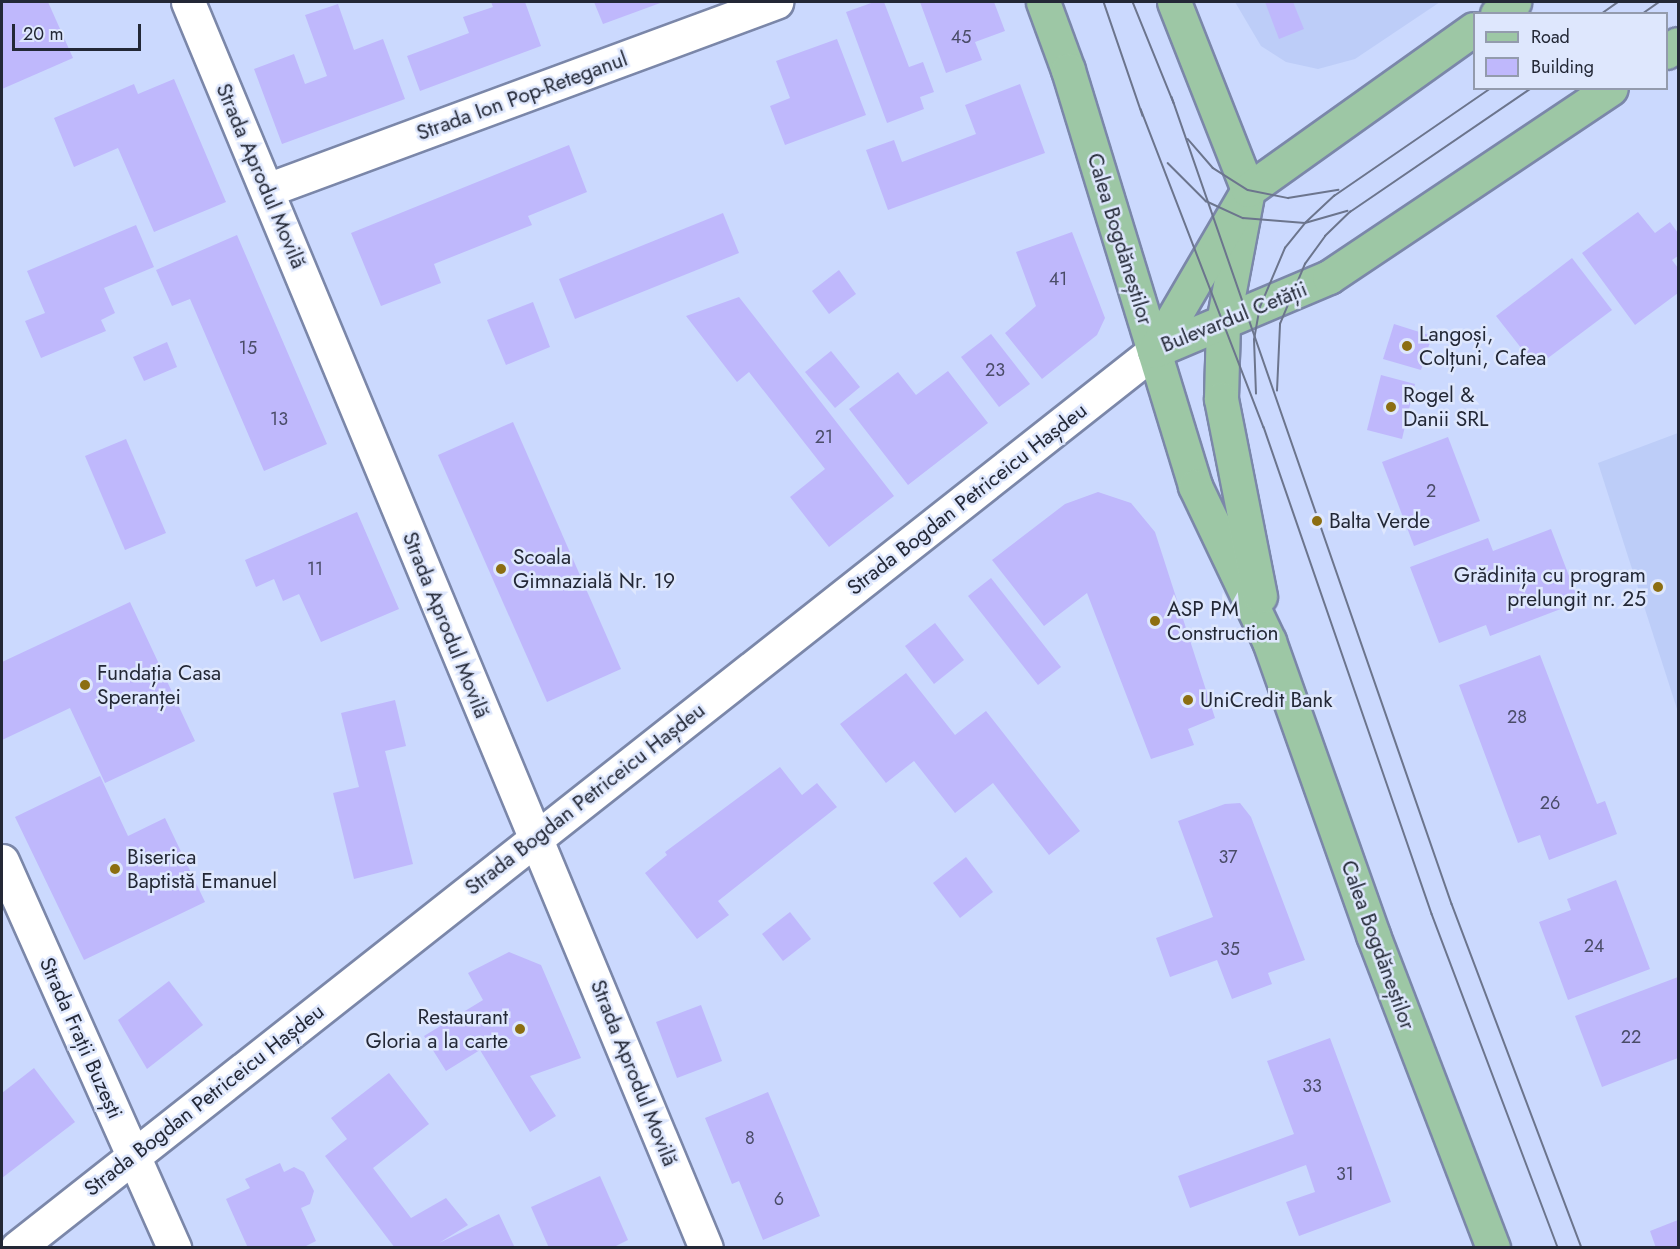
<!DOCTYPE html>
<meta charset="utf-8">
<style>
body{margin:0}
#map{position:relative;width:1680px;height:1249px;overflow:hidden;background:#cbd9fe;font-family:Jost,sans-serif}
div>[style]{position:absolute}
.built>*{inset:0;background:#bdcdf8}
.building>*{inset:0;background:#bfb8fc}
.roads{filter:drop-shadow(2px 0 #7b87a9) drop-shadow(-2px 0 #7b87a9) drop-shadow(0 2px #7b87a9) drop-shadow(0 -2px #7b87a9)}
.minor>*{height:33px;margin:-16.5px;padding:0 16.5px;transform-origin:16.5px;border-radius:16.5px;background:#fff}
.major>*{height:33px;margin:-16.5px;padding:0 16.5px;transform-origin:16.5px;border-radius:16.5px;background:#9dc7a5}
.tram>*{height:1.5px;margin:-0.75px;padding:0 0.75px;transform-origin:0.75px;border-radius:0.75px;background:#6c758d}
.dots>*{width:16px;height:16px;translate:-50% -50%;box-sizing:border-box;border:3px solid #dee7fd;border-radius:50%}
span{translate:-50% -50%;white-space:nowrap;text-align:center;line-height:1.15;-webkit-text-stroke:5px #dee7fd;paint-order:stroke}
.number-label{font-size:18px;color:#4a4c68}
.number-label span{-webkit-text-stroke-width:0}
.street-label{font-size:21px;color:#232836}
.poi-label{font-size:21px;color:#232836}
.left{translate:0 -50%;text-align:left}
.right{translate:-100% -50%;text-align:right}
.frame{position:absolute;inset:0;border:3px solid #232836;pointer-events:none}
.legend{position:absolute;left:1473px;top:12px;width:195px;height:78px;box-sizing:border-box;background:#dee7fd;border:2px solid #939bad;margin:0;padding:8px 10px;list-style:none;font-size:18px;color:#232836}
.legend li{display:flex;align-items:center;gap:12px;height:30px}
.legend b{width:30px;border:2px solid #939bad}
.scale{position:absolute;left:12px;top:24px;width:129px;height:27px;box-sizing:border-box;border:3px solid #232836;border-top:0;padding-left:8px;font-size:18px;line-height:21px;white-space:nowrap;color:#232836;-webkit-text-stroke:4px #dee7fd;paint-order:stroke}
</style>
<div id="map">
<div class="built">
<i style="clip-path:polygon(1235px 2px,1440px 2px,1355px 59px,1318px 69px,1286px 62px,1261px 46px)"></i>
<i style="clip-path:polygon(1678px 433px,1678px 712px,1598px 463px)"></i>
</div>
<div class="building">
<i style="clip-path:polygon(2px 2px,48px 2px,73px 58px,2px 89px)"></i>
<i style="clip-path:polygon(491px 2px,525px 2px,541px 46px,420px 91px,407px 56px,469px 33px,463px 17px,493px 7px)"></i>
<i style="clip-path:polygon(594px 2px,663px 2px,603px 24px)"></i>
<i style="clip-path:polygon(874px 2px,884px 2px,909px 67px,923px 62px,934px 92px,920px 97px,924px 109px,887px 123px,846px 12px)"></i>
<i style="clip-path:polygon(920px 2px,994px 2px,1005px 31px,975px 42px,982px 60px,946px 73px)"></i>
<i style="clip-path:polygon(1265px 2px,1293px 2px,1304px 29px,1279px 39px)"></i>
<i style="clip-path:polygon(338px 4px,354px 50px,383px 39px,405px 99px,282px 144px,254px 69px,294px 54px,305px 84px,327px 76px,305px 15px)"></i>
<i style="clip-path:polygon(837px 39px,866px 115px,785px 145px,770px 106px,790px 98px,776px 61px)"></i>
<i style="clip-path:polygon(174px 79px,226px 202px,154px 232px,118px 148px,74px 167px,54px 118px,134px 84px,138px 94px)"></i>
<i style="clip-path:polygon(1020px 84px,1045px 153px,888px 210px,866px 150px,894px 140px,902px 162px,976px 134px,965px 105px)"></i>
<i style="clip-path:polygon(569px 145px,587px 192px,528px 216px,532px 225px,434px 264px,441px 283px,381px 306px,351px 233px)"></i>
<i style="clip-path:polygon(1638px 212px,1655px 233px,1670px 222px,1678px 233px,1678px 256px,1672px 260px,1678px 268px,1678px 293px,1635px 325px,1582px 253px)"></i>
<i style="clip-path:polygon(723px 213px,739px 253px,575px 319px,559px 279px)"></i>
<i style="clip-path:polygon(136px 225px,154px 267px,104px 288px,115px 313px,101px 320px,106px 331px,41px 358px,25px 321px,45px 313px,27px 271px)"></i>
<i style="clip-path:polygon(1072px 232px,1105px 318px,1097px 335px,1042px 379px,1005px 333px,1036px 306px,1016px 252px)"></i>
<i style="clip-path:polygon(237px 235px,327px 444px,264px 471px,190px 299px,172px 306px,156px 270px)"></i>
<i style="clip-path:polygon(1572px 258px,1612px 310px,1536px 367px,1496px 316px)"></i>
<i style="clip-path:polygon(839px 270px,856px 294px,829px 314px,812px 291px)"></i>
<i style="clip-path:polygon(739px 297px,894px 496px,829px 547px,790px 497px,825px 469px,749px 372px,737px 382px,686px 316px)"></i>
<i style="clip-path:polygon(533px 302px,550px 347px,506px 365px,487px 320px)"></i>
<i style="clip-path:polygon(1394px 324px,1432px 336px,1421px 370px,1383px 359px)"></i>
<i style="clip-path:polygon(991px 334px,1030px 384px,999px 407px,961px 357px)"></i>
<i style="clip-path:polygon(167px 342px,177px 367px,144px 381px,133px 357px)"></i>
<i style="clip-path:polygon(831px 351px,860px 387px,835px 408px,805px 372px)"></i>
<i style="clip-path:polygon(948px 371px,988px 423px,908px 485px,849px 409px,898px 372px,916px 395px)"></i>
<i style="clip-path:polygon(1381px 375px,1415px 384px,1402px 439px,1367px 430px)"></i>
<i style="clip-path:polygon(513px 422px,621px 669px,547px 702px,438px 455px)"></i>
<i style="clip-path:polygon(1448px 437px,1480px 521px,1414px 546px,1382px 462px)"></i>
<i style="clip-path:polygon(126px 439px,166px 533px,125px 550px,85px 456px)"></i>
<i style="clip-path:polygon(1098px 492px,1131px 503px,1155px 532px,1215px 718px,1188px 729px,1194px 745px,1151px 759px,1087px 593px,1044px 626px,992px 560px,1065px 504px)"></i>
<i style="clip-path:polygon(357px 512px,399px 609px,321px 642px,299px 594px,283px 601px,274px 579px,256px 587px,245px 560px)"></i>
<i style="clip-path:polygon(1551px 529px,1579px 602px,1490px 636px,1486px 625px,1439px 643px,1410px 567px,1488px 538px,1493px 551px)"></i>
<i style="clip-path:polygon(991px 578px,1061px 667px,1038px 685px,968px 596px)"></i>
<i style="clip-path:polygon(130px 602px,195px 741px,105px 783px,70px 708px,2px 740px,2px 662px)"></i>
<i style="clip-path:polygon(935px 623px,964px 660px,934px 684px,905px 646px)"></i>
<i style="clip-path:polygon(1540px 655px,1597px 804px,1605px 801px,1617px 834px,1549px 860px,1540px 835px,1518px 843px,1459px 685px)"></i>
<i style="clip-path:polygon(906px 673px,955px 735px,986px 711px,1080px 831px,1049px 855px,993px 783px,955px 813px,914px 761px,886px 783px,840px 724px)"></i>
<i style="clip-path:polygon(395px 700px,406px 746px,385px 751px,413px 864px,354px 879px,333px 793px,359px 787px,341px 713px)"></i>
<i style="clip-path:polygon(780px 767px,802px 795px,817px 783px,837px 807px,718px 901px,729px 915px,697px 939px,645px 873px,667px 855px,665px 852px)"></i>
<i style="clip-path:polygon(100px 776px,128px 836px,165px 818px,205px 902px,84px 960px,15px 817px)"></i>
<i style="clip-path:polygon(1240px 803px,1251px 817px,1305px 960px,1268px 973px,1272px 984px,1232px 999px,1217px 960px,1170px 977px,1156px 938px,1213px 917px,1178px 821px,1225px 804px)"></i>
<i style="clip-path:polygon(966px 857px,993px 892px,960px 918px,933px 883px)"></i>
<i style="clip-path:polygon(1616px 880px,1650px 969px,1568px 1000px,1539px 922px,1571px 910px,1567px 899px)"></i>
<i style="clip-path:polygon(790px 912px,811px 939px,783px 961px,762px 934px)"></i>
<i style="clip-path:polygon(509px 952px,541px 965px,581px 1058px,530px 1076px,556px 1116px,530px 1132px,480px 1050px,446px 1071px,424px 1036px,483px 1000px,468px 973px)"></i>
<i style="clip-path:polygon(1678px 977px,1678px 1058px,1602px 1087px,1575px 1016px)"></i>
<i style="clip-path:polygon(169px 981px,203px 1025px,147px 1069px,118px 1020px)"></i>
<i style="clip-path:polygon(701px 1005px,722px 1061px,677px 1078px,656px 1022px)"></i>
<i style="clip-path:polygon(1330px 1038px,1391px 1202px,1299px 1236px,1286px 1202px,1315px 1192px,1306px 1165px,1190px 1208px,1178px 1176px,1294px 1134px,1267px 1061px)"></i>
<i style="clip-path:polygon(34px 1068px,75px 1122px,2px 1178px,2px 1093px)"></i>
<i style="clip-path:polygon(389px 1073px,429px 1124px,373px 1168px,411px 1218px,446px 1198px,468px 1225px,439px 1243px,499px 1214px,514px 1246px,395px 1248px,325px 1156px,347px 1139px,331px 1118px)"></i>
<i style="clip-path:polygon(768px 1092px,820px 1216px,763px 1240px,739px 1181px,732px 1184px,705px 1118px)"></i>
<i style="clip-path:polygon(280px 1163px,284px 1172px,294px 1167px,304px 1172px,314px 1191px,310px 1204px,301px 1208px,316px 1241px,302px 1248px,248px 1248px,226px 1199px,250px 1188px,245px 1179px)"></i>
<i style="clip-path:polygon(600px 1176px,628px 1240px,612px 1248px,549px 1248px,531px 1207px)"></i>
<i style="clip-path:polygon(1678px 1220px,1678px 1248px,1656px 1248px,1650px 1231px)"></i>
</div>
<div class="roads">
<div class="minor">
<i style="left:188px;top:2px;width:1349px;rotate:67.43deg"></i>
<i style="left:267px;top:190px;width:543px;rotate:-20.27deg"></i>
<i style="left:2px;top:861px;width:424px;rotate:66deg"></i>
<i style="left:17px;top:1248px;width:1448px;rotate:-38.27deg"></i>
</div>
<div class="major">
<i style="left:1043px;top:2px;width:72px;rotate:69.8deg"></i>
<i style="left:1068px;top:70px;width:435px;rotate:73deg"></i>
<i style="left:1195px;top:486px;width:172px;rotate:64.5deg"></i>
<i style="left:1269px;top:641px;width:312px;rotate:70.5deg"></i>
<i style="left:1373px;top:935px;width:335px;rotate:69deg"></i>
<i style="left:1174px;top:2px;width:202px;rotate:68.5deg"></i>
<i style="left:1248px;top:190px;width:134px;rotate:100.7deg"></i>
<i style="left:1223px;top:322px;width:77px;rotate:91.5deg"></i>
<i style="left:1221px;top:399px;width:201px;rotate:78.8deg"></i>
<i style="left:1497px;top:14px;width:21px;rotate:-35deg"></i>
<i style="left:1666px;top:52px;width:14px;rotate:-34deg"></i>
<i style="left:1154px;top:351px;width:190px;rotate:-22.9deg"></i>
<i style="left:1329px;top:277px;width:339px;rotate:-33.8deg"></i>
<i style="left:1154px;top:351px;width:186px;rotate:-59.7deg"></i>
<i style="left:1248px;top:190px;width:277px;rotate:-35.5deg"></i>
</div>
</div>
<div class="tram">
<i style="left:1104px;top:2px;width:120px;rotate:71.1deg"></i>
<i style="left:1133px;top:2px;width:109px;rotate:67.9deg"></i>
<i style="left:1601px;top:14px;width:21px;rotate:-35deg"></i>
<i style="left:1642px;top:14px;width:21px;rotate:-35deg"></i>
<i style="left:1172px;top:97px;width:854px;rotate:70.87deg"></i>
<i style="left:1452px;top:904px;width:368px;rotate:69.3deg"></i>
<i style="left:1141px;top:109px;width:341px;rotate:68.9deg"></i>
<i style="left:1264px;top:427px;width:515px;rotate:70.97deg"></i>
<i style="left:1432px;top:914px;width:357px;rotate:69.3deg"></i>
<i style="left:1188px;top:139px;width:38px;rotate:49deg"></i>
<i style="left:1213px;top:168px;width:41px;rotate:32.2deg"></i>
<i style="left:1248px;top:190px;width:41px;rotate:11.3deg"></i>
<i style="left:1288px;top:198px;width:51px;rotate:-9.1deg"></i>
<i style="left:1168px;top:163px;width:54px;rotate:45deg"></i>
<i style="left:1206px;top:201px;width:41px;rotate:24.7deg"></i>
<i style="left:1243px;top:218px;width:62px;rotate:4.6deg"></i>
<i style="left:1305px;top:223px;width:44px;rotate:-15.9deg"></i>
<i style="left:1277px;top:391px;width:67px;rotate:-87.4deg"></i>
<i style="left:1280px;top:324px;width:65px;rotate:-67.4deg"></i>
<i style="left:1305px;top:264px;width:34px;rotate:-54deg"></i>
<i style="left:1325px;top:236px;width:35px;rotate:-44deg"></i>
<i style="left:1350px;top:212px;width:220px;rotate:-34.3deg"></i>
<i style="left:1256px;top:394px;width:54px;rotate:-92.1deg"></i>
<i style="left:1254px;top:340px;width:34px;rotate:-80deg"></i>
<i style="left:1260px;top:307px;width:64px;rotate:-67deg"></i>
<i style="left:1285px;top:248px;width:32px;rotate:-51deg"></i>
<i style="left:1305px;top:223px;width:40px;rotate:-43deg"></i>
<i style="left:1334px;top:196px;width:191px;rotate:-34.5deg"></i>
</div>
<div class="dots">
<i style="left:1407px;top:346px;background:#8c6e11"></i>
<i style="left:1391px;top:407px;background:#8c6e11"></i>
<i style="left:1317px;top:521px;background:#8c6e11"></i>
<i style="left:501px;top:569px;background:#8c6e11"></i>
<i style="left:1658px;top:587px;background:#8c6e11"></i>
<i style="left:1155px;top:621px;background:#8c6e11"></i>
<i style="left:85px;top:685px;background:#8c6e11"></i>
<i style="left:1188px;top:700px;background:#8c6e11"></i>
<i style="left:115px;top:869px;background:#8c6e11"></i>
<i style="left:520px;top:1029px;background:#8c6e11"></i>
</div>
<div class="number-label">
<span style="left:961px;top:37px">45</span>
<span style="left:1058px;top:279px">41</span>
<span style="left:248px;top:348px">15</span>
<span style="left:995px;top:370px">23</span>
<span style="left:279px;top:419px">13</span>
<span style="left:824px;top:437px">21</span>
<span style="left:1431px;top:491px">2</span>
<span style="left:315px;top:569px">11</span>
<span style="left:1517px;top:717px">28</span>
<span style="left:1550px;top:803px">26</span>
<span style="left:1228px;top:857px">37</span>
<span style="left:1594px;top:946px">24</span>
<span style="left:1230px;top:949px">35</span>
<span style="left:1631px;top:1037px">22</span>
<span style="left:1312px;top:1086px">33</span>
<span style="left:750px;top:1138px">8</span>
<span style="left:1345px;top:1174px">31</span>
<span style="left:779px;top:1199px">6</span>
</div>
<div class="street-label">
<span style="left:522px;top:96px;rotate:-20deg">Strada Ion Pop-Reteganul</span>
<span style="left:261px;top:176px;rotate:67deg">Strada Aprodul Movilă</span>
<span style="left:1120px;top:239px;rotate:73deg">Calea Bogdăneștilor</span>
<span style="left:1234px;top:317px;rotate:-22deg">Bulevardul Cetății</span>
<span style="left:967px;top:499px;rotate:-38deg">Strada Bogdan Petriceicu Hașdeu</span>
<span style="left:446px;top:625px;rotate:68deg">Strada Aprodul Movilă</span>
<span style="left:585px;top:799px;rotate:-38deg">Strada Bogdan Petriceicu Hașdeu</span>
<span style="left:1378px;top:945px;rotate:70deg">Calea Bogdăneștilor</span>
<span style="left:81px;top:1038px;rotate:66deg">Strada Frații Buzești</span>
<span style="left:634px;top:1073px;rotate:68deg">Strada Aprodul Movilă</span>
<span style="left:204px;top:1100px;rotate:-38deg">Strada Bogdan Petriceicu Hașdeu</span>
</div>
<div class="poi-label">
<span class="left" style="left:1419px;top:346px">Langoși,<br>Colțuni, Cafea</span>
<span class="left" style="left:1403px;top:407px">Rogel &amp;<br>Danii SRL</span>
<span class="left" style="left:1329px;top:521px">Balta Verde</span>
<span class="left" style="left:513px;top:569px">Scoala<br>Gimnazială Nr. 19</span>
<span class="right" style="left:1646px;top:587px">Grădinița cu program<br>prelungit nr. 25</span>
<span class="left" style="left:1167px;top:621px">ASP PM<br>Construction</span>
<span class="left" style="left:97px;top:685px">Fundația Casa<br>Speranței</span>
<span class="left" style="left:1200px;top:700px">UniCredit Bank</span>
<span class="left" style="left:127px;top:869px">Biserica<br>Baptistă Emanuel</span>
<span class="right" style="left:508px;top:1029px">Restaurant<br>Gloria a la carte</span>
</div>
<div class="frame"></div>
<ul class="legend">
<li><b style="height:8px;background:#9dc7a5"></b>Road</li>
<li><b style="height:16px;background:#bfb8fc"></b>Building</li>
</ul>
<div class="scale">20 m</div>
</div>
